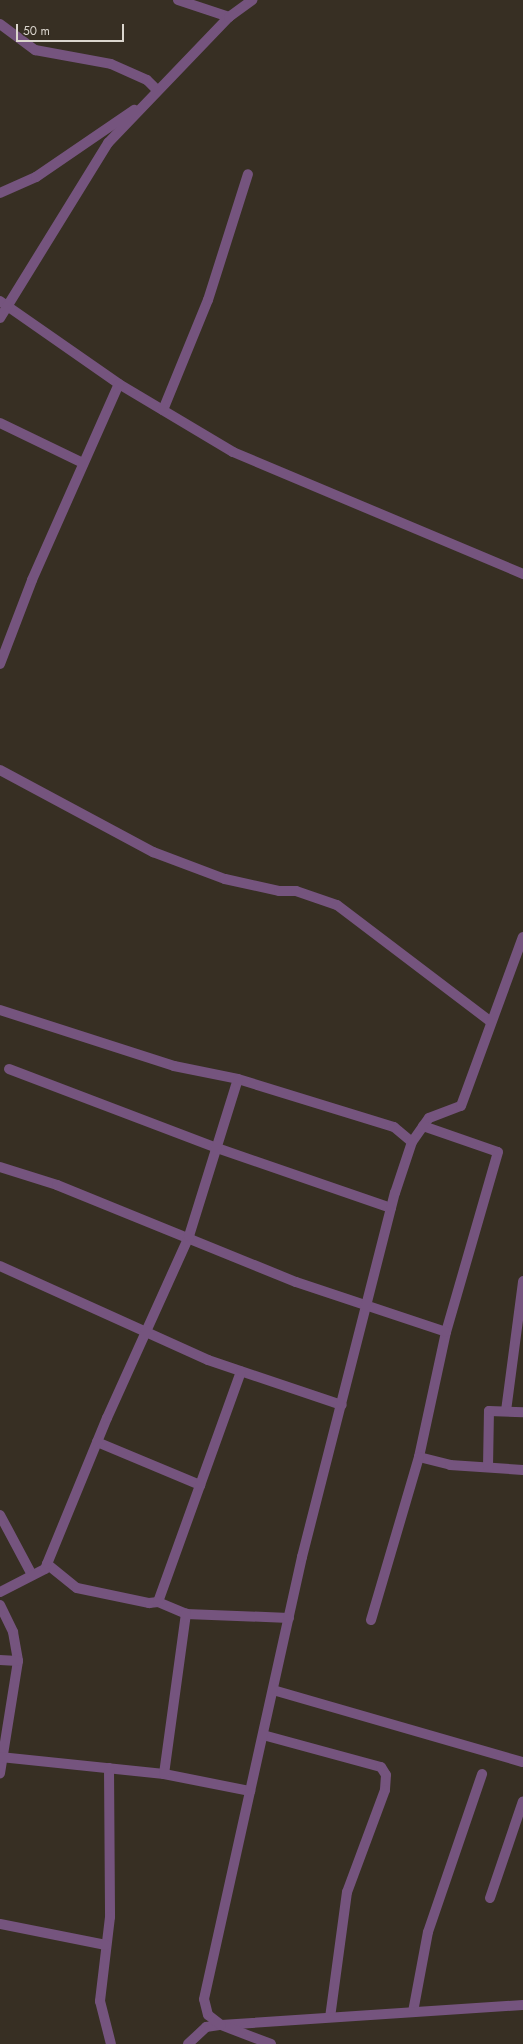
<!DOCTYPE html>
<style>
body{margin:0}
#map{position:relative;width:523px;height:2044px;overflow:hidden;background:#372f23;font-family:Jost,sans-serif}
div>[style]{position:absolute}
.minor>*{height:10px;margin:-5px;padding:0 5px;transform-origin:5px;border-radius:5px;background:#75547e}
span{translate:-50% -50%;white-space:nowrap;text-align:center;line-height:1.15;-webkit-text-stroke:4px #372f23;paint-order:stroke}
.scale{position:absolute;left:16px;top:24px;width:108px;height:18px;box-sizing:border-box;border:2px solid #dbd6ce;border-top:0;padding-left:5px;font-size:12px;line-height:14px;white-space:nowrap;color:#dbd6ce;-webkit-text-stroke:3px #372f23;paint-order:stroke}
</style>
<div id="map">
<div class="minor">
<i style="left:178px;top:0;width:54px;rotate:18.4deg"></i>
<i style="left:0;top:24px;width:44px;rotate:36.6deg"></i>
<i style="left:35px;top:50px;width:77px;rotate:10.4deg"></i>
<i style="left:111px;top:64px;width:39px;rotate:24deg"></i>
<i style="left:147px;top:80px;width:14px;rotate:45deg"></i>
<i style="left:0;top:193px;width:39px;rotate:-24deg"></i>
<i style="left:36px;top:177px;width:119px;rotate:-34.4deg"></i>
<i style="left:0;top:301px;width:145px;rotate:34.9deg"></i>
<i style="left:119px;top:384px;width:133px;rotate:30.8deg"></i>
<i style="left:233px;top:452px;width:315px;rotate:22.8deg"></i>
<i style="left:0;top:318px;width:206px;rotate:-58.3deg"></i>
<i style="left:108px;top:143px;width:175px;rotate:-46.2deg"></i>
<i style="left:229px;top:17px;width:29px;rotate:-36deg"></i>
<i style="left:163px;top:410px;width:119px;rotate:-67.8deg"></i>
<i style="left:208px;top:300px;width:132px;rotate:-72.4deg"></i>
<i style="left:0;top:423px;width:92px;rotate:25.7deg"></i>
<i style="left:0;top:664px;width:90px;rotate:-69.1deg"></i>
<i style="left:32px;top:580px;width:214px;rotate:-66.1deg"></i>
<i style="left:0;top:770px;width:174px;rotate:28.2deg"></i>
<i style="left:153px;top:852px;width:77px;rotate:20.6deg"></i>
<i style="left:225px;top:879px;width:55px;rotate:12.5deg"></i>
<i style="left:279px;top:891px;width:17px"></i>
<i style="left:296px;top:891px;width:43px;rotate:18.9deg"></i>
<i style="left:337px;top:905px;width:193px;rotate:37.2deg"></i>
<i style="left:0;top:1010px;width:183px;rotate:17.8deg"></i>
<i style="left:174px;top:1066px;width:65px;rotate:11.5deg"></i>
<i style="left:238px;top:1079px;width:163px;rotate:17.1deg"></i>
<i style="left:394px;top:1127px;width:23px;rotate:40deg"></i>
<i style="left:9px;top:1069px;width:222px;rotate:20.8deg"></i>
<i style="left:217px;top:1148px;width:184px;rotate:19deg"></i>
<i style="left:423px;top:1126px;width:79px;rotate:19.1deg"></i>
<i style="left:498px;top:1152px;width:187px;rotate:106.1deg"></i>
<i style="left:446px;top:1332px;width:128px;rotate:102.2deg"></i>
<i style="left:419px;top:1457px;width:32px;rotate:14deg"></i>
<i style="left:450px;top:1465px;width:73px;rotate:3.9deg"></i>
<i style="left:0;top:1167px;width:60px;rotate:17.5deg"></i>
<i style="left:57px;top:1185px;width:258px;rotate:22.1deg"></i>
<i style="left:296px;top:1282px;width:158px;rotate:18.4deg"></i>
<i style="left:0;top:1266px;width:228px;rotate:24.3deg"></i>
<i style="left:208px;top:1360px;width:141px;rotate:18.6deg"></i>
<i style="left:506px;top:1411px;width:131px;rotate:-82.5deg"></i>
<i style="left:97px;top:1442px;width:112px;rotate:22.7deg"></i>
<i style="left:488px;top:1467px;width:56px;rotate:-89deg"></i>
<i style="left:489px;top:1411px;width:34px;rotate:2deg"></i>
<i style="left:0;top:1515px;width:68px;rotate:61.9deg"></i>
<i style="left:47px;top:1564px;width:38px;rotate:39deg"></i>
<i style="left:77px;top:1588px;width:74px;rotate:11.8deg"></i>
<i style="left:149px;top:1603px;width:9px;rotate:-6deg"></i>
<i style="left:158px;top:1602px;width:30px;rotate:23deg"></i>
<i style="left:186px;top:1614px;width:103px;rotate:2.2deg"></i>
<i style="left:0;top:1592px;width:51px;rotate:-27.1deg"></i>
<i style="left:45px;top:1569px;width:5px;rotate:-68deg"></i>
<i style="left:47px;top:1564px;width:158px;rotate:-67.7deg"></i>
<i style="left:107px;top:1418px;width:200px;rotate:-65.7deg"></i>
<i style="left:189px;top:1236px;width:164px;rotate:-72.7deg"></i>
<i style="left:158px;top:1602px;width:245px;rotate:-70.2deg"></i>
<i style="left:0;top:1605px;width:30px;rotate:64deg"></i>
<i style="left:13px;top:1632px;width:29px;rotate:80deg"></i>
<i style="left:18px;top:1661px;width:114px;rotate:99.1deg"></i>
<i style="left:371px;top:1620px;width:170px;rotate:-73.6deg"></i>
<i style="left:0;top:1660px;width:18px;rotate:3deg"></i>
<i style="left:273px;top:1690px;width:260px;rotate:16.1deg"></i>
<i style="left:263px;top:1735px;width:122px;rotate:15.2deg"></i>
<i style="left:381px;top:1767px;width:9px;rotate:58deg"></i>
<i style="left:386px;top:1775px;width:15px;rotate:94deg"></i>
<i style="left:385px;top:1790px;width:109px;rotate:110.4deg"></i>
<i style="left:347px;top:1892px;width:126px;rotate:97.7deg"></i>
<i style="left:0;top:1757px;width:165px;rotate:5.9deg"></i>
<i style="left:164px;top:1774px;width:88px;rotate:11.2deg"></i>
<i style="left:109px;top:1768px;width:149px;rotate:89.6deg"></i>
<i style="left:110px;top:1917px;width:85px;rotate:96.8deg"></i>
<i style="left:100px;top:2001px;width:44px;rotate:75.7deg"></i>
<i style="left:164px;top:1774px;width:162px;rotate:-82.2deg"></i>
<i style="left:490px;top:1898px;width:102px;rotate:-71.2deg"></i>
<i style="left:0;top:1924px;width:108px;rotate:11.2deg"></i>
<i style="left:413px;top:2012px;width:81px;rotate:-79.4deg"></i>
<i style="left:428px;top:1932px;width:167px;rotate:-71.1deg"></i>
<i style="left:188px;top:2044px;width:25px;rotate:-43deg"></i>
<i style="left:206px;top:2027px;width:15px;rotate:-8deg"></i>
<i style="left:221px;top:2025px;width:303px;rotate:-3.8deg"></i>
<i style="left:271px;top:2044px;width:53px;rotate:-159.2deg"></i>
<i style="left:221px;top:2025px;width:16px;rotate:-142deg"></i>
<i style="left:208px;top:2015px;width:16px;rotate:-104deg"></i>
<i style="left:204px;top:1999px;width:453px;rotate:-77.5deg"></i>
<i style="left:302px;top:1557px;width:376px;rotate:-75.7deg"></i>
<i style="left:395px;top:1193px;width:54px;rotate:-71.6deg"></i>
<i style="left:412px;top:1142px;width:29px;rotate:-55deg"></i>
<i style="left:429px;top:1118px;width:34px;rotate:-21deg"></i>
<i style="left:461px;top:1106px;width:180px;rotate:-69.9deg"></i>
</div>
<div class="scale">50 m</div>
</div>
